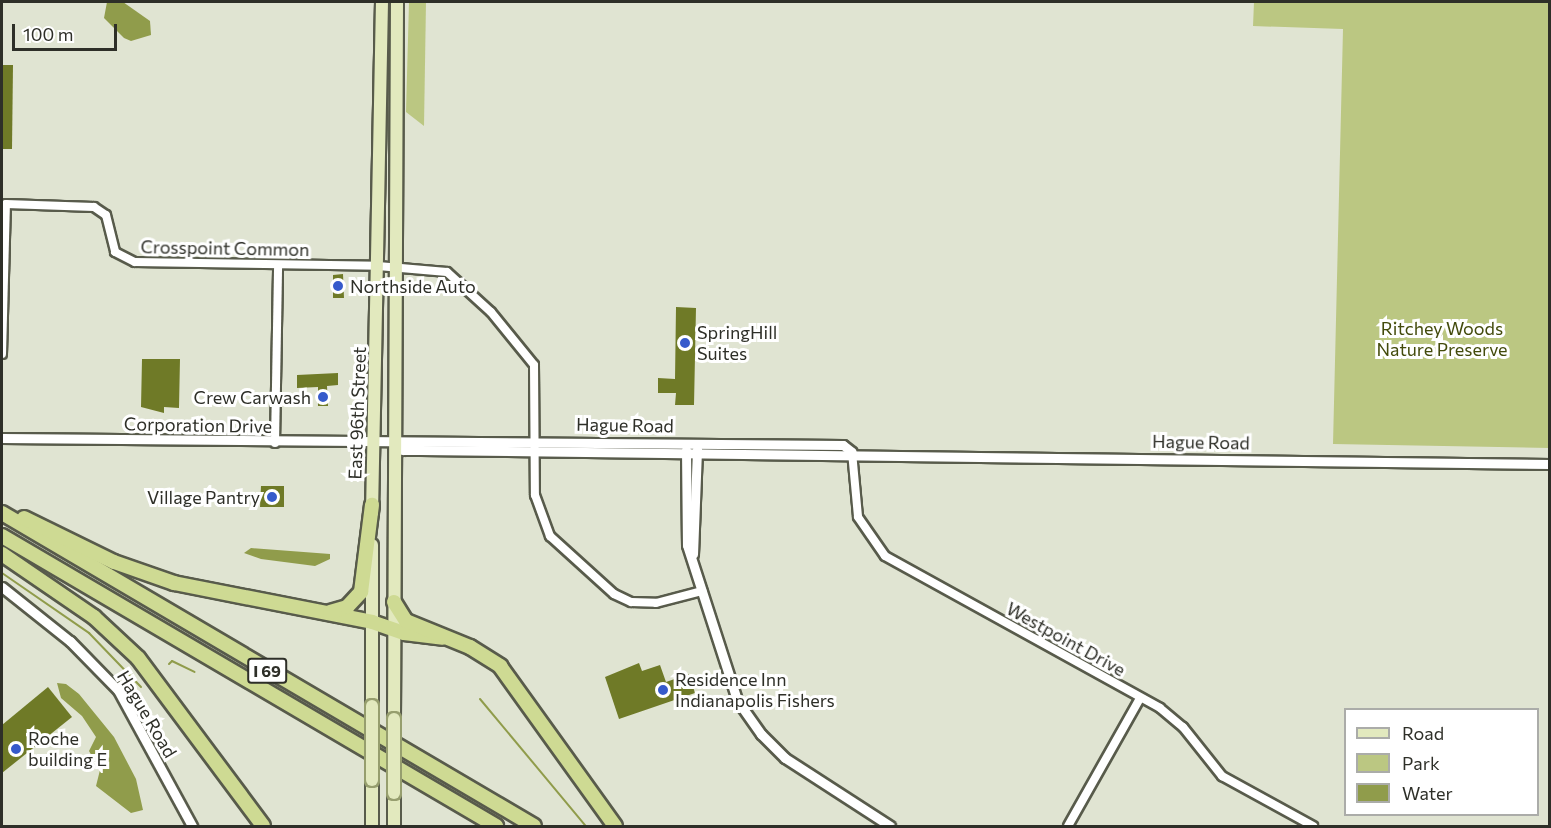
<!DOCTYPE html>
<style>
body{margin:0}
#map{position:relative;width:1551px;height:828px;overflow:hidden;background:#e0e4d2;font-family:Commissioner,sans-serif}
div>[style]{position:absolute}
.green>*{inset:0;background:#bbc782}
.water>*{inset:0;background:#909c4b}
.stream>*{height:2px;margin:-1px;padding:0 1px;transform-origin:1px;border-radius:1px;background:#909c4b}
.building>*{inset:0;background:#6f7a27}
.roads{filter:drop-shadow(2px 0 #585b4b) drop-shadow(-2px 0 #585b4b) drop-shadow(0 2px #585b4b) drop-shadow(0 -2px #585b4b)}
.minor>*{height:8px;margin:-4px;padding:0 4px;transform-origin:4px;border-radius:4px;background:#fff}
.tertiary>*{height:9px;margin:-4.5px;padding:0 4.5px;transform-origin:4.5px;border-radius:4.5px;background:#fff}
.primary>*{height:12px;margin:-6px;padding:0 6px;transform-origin:6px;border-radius:6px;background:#e2e9be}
.motorway>*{height:14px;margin:-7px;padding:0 7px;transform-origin:7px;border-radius:7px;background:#ceda93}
.bridges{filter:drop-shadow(2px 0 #969e6e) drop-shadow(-2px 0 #969e6e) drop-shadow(0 2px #969e6e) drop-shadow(0 -2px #969e6e)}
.primary-bridge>*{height:12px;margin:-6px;padding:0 6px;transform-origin:6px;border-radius:6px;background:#e2e9be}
.dots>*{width:16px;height:16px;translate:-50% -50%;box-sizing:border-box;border:3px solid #fff;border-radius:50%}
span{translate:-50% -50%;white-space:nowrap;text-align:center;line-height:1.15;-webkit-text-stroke:6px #fff;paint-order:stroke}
.shield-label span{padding:2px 4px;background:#fff;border:2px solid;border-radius:4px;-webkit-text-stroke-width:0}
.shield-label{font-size:16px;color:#2e2f28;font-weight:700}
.street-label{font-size:18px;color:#2e2f28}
.poi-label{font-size:18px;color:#2e2f28}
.left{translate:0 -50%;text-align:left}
.right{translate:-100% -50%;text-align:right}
.park-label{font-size:18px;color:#434b0c}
.frame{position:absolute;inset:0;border:3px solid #2e2f28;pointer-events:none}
.legend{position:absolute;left:1344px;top:708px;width:195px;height:108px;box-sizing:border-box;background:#fff;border:2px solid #abaca9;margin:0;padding:8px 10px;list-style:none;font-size:18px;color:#2e2f28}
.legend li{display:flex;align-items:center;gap:12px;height:30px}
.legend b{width:30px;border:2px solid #abaca9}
.scale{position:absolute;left:12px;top:24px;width:105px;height:27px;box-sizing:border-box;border:3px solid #2e2f28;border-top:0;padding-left:8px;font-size:18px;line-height:21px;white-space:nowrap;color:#2e2f28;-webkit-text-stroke:4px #fff;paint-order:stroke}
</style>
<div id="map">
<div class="green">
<i style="clip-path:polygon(409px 2px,426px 2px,424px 126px,406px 112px)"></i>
<i style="clip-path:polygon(1254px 2px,1549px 2px,1549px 448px,1333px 444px,1343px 29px,1253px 26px)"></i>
</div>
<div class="water">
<i style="clip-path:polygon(107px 2px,123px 2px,150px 21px,151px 35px,131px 41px,124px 38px,104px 18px)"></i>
<i style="clip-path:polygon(251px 548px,330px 554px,330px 559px,315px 566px,261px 559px,244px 553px)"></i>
<i style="clip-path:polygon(57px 683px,66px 684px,79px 694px,114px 737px,136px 779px,143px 810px,131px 813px,96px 786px,100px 770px,89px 751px,96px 737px,82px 716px,61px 698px)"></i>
</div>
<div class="stream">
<i style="left:2px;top:573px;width:106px;rotate:34.6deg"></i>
<i style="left:89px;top:633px;width:75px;rotate:46.1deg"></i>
<i style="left:169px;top:664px;width:4px;rotate:-45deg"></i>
<i style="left:172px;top:661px;width:25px;rotate:26deg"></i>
<i style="left:480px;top:699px;width:165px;rotate:50.2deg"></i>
</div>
<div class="building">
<i style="clip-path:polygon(2px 65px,13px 65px,12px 149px,2px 149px)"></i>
<i style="clip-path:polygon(343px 274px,344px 298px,333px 298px,333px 275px)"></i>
<i style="clip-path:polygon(676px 307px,696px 308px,694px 405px,675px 405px,676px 393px,658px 393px,658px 378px,675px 379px)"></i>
<i style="clip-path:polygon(142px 359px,180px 359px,179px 408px,164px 407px,164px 413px,141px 407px)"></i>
<i style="clip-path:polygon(338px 373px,338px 385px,327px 386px,328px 406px,318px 406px,318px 387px,297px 388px,297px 375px)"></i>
<i style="clip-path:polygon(261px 486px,284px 486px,284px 507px,260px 507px)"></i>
<i style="clip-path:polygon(639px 663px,642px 671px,660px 665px,666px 682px,689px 674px,695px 693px,619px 719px,605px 677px)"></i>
<i style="clip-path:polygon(48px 687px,72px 717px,2px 773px,2px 725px)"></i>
</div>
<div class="roads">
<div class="minor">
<i style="left:2px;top:354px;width:150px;rotate:-88.5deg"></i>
<i style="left:6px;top:204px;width:88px;rotate:2deg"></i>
<i style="left:94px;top:207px;width:14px;rotate:34deg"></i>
<i style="left:106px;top:215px;width:38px;rotate:76deg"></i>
<i style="left:115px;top:252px;width:22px;rotate:27deg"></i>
<i style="left:135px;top:262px;width:243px;rotate:0.9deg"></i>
<i style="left:378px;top:266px;width:69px;rotate:5deg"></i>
<i style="left:447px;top:272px;width:59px;rotate:42.3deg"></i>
<i style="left:491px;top:312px;width:68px;rotate:50.9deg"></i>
<i style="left:534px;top:365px;width:130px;rotate:89.6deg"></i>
<i style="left:535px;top:495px;width:44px;rotate:69.9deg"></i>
<i style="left:550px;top:536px;width:86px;rotate:42.2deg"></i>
<i style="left:614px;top:594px;width:19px;rotate:25deg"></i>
<i style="left:631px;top:602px;width:25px;rotate:2deg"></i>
<i style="left:656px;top:603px;width:48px;rotate:-14.6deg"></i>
<i style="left:275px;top:443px;width:178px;rotate:-89deg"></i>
<i style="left:852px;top:452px;width:65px;rotate:84.7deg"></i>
<i style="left:858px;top:517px;width:47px;rotate:55.3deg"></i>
<i style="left:885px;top:556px;width:314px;rotate:28.9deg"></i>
<i style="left:1160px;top:708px;width:30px;rotate:40deg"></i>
<i style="left:1183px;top:727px;width:63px;rotate:51.5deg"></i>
<i style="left:1222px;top:776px;width:104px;rotate:28.8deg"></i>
<i style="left:1068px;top:826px;width:147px;rotate:-60.6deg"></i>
</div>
<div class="tertiary">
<i style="left:2px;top:438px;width:841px;rotate:0.48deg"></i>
<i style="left:843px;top:445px;width:11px;rotate:38deg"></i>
<i style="left:398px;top:444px;width:8px;rotate:50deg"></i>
<i style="left:403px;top:450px;width:17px"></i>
<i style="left:420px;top:450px;width:1130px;rotate:0.71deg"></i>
<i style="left:686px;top:450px;width:95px;rotate:89.4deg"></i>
<i style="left:687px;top:545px;width:163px;rotate:72.1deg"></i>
<i style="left:737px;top:700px;width:42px;rotate:54.8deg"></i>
<i style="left:761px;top:734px;width:34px;rotate:45deg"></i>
<i style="left:785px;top:758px;width:125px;rotate:32.9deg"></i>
<i style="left:693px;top:554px;width:105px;rotate:-87.8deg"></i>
<i style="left:2px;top:587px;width:87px;rotate:38.5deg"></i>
<i style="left:70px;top:641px;width:69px;rotate:45.6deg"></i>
<i style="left:118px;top:690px;width:155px;rotate:61.4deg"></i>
</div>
<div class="primary">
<i style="left:372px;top:513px;width:511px;rotate:-88.88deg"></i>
<i style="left:372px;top:545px;width:161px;rotate:90deg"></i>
<i style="left:394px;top:719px;width:717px;rotate:-89.76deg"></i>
<i style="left:372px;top:826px;width:46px;rotate:-90deg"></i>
<i style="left:394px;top:826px;width:33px;rotate:-90deg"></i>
</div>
<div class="motorway">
<i style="left:2px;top:513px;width:617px;rotate:30.47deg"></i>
<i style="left:24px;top:518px;width:100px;rotate:26.1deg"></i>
<i style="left:114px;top:562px;width:64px;rotate:19.3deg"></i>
<i style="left:174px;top:583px;width:202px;rotate:11.1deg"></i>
<i style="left:372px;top:622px;width:34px;rotate:19deg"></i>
<i style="left:404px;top:633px;width:39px;rotate:7deg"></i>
<i style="left:2px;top:536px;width:573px;rotate:30.41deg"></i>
<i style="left:2px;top:554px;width:112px;rotate:34.4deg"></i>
<i style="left:94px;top:617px;width:60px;rotate:43deg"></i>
<i style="left:138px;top:658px;width:209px;rotate:53.3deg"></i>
<i style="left:394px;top:602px;width:22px;rotate:58deg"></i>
<i style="left:406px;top:621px;width:69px;rotate:22.1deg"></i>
<i style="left:470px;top:647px;width:36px;rotate:32deg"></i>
<i style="left:500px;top:666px;width:197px;rotate:54.3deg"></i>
<i style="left:330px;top:612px;width:18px;rotate:-16deg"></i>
<i style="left:347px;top:607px;width:21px;rotate:-47deg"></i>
<i style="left:361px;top:592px;width:88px;rotate:-82.8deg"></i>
</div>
</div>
<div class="bridges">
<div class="primary-bridge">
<i style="left:372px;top:706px;width:74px;rotate:90deg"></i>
<i style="left:394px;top:719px;width:74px;rotate:90deg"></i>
</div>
</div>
<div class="dots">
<i style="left:338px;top:286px;background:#365acb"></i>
<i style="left:685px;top:343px;background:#365acb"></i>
<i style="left:323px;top:397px;background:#365acb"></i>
<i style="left:272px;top:497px;background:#365acb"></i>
<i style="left:663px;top:690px;background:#365acb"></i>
<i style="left:16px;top:749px;background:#365acb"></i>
</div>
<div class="shield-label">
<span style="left:267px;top:671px">I 69</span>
</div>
<div class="street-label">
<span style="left:225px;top:248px;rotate:1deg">Crosspoint Common</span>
<span style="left:357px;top:413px;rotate:-88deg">East 96th Street</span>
<span style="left:198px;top:425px;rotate:1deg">Corporation Drive</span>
<span style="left:625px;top:425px;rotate:1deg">Hague Road</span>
<span style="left:1201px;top:442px;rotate:1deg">Hague Road</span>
<span style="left:1066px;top:639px;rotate:29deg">Westpoint Drive</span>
<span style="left:147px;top:714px;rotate:59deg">Hague Road</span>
</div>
<div class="poi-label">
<span class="left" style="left:350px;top:286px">Northside Auto</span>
<span class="left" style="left:697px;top:343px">SpringHill<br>Suites</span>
<span class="right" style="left:311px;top:397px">Crew Carwash</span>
<span class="right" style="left:260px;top:497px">Village Pantry</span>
<span class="left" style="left:675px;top:690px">Residence Inn<br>Indianapolis Fishers</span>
<span class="left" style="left:28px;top:749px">Roche<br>building E</span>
</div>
<div class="park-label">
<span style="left:1442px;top:339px">Ritchey Woods<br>Nature Preserve</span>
</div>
<div class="frame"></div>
<ul class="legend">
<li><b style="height:8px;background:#e2e9be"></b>Road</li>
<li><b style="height:16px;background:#bbc782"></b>Park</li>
<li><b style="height:16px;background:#909c4b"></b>Water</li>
</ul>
<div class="scale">100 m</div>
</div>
